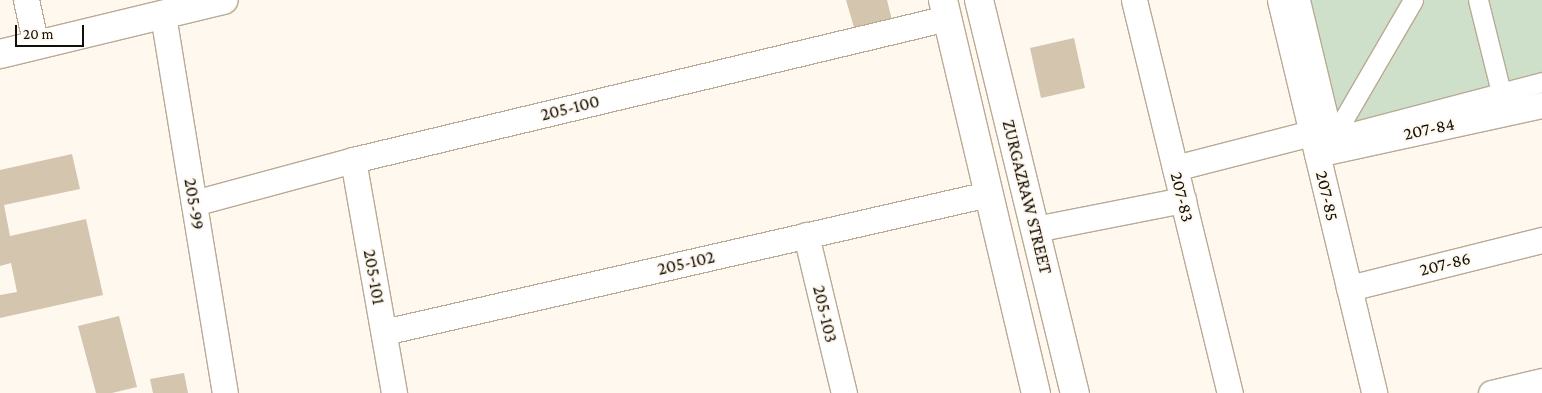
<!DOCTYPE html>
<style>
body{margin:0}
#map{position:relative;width:1542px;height:393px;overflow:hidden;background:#fef8ef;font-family:"Crimson Pro",serif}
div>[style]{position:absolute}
.green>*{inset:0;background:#cee0ca}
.building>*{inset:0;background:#d4c5ae}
.roads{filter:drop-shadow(1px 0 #b9aa94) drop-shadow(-1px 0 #b9aa94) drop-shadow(0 1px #b9aa94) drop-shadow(0 -1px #b9aa94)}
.pedestrian>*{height:19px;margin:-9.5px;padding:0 9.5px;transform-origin:9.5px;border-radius:9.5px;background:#fff}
.minor>*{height:25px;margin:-12.5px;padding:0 12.5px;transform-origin:12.5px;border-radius:12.5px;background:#fff}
.tertiary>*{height:28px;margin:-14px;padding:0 14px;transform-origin:14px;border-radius:14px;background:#fff}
.primary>*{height:28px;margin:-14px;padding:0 14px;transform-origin:14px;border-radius:14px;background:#fff}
span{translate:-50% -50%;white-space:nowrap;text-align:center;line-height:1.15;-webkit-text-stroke:4px #fef8ef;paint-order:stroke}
.street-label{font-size:18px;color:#130e06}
.scale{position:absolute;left:15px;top:25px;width:69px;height:22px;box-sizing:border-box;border:2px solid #130e06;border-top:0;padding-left:6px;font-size:15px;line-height:18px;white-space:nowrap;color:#130e06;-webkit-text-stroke:4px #fef8ef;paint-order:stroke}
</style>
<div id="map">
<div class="green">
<i style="clip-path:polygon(1300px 0,1542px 0,1542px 87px,1331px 141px)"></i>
</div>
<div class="building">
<i style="clip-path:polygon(846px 0,887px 0,892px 20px,855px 31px)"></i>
<i style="clip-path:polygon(1074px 38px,1085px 88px,1041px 98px,1030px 48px)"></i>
<i style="clip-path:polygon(72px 154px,80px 189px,4px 205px,10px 236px,86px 219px,103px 295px,0 318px,0 295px,17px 292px,11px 263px,0 266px,0 170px)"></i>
<i style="clip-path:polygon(119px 316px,137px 387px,112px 393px,96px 393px,78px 326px)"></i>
<i style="clip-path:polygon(184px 373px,188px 393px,153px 393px,150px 379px)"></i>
</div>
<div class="roads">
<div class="pedestrian">
<i style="left:1300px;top:0;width:141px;rotate:76.5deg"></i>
<i style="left:1333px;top:137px;width:216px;rotate:-14.7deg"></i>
<i style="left:1478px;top:0;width:107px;rotate:76deg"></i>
<i style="left:1331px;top:141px;width:163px;rotate:-59.8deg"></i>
</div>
<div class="minor">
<i style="left:26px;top:0;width:46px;rotate:77.5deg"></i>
<i style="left:1134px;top:0;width:405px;rotate:76.3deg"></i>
<i style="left:1280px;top:0;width:404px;rotate:76.5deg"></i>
<i style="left:163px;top:15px;width:383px;rotate:80.7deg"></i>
<i style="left:1317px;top:154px;width:230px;rotate:-12.3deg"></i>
<i style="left:353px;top:160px;width:237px;rotate:80deg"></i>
<i style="left:1175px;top:168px;width:140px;rotate:-14.4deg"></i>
<i style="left:194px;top:203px;width:165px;rotate:-15.1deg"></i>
<i style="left:353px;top:160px;width:611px;rotate:-13.44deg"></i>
<i style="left:1035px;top:229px;width:151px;rotate:-11.1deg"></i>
<i style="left:806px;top:235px;width:163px;rotate:76.5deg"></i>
<i style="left:1349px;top:288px;width:199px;rotate:-14deg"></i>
<i style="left:384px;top:332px;width:620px;rotate:-12.87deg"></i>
<i style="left:1491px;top:393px;width:52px;rotate:-13.2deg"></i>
</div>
<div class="tertiary">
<i style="left:0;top:54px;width:230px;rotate:-13.6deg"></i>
</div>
<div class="primary">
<i style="left:943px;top:0;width:404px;rotate:76.7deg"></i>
<i style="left:979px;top:0;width:405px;rotate:76.3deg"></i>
</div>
</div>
<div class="street-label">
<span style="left:570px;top:108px;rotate:-14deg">205-100</span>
<span style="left:1429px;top:129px;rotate:-12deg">207-84</span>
<span style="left:1327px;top:196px;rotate:77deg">207-85</span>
<span style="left:1027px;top:197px;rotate:76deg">ZURGAZRAW STREET</span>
<span style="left:1182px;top:197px;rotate:76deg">207-83</span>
<span style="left:194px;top:204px;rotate:81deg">205-99</span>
<span style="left:686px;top:263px;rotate:-13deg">205-102</span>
<span style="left:1445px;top:264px;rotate:-14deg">207-86</span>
<span style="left:374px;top:277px;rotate:80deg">205-101</span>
<span style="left:825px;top:314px;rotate:77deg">205-103</span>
</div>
<div class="scale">20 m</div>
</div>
